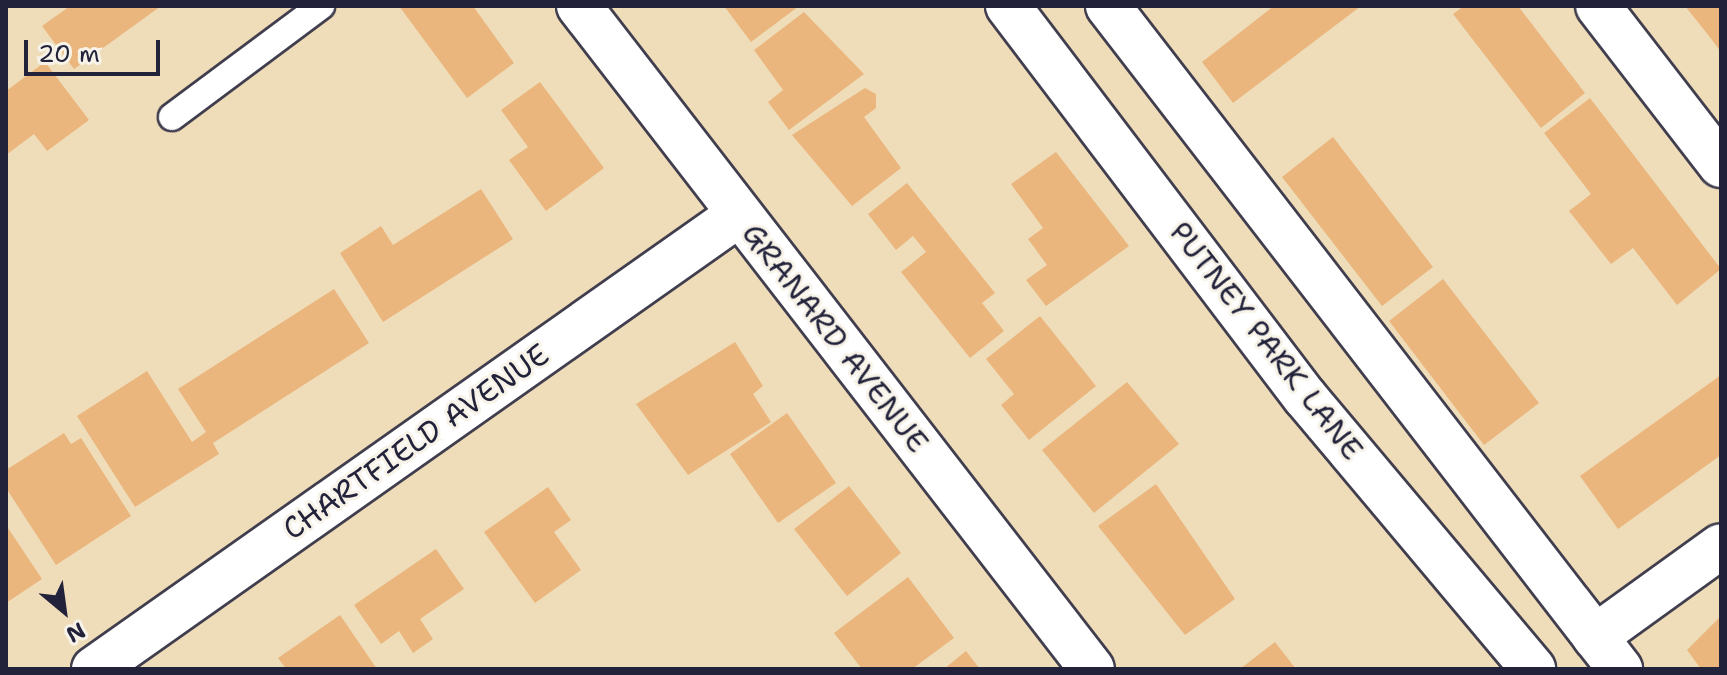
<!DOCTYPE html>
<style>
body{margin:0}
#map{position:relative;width:1727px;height:675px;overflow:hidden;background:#efddba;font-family:"Shantell Sans",sans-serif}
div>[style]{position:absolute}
.building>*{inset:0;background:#eab67d}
.roads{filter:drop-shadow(2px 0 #413e4e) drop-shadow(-2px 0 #413e4e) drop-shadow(0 2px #413e4e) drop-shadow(0 -2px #413e4e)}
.lane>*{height:26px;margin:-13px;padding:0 13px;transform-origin:13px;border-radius:13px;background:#fff}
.street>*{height:44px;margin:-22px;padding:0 22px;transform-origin:22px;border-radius:22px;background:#fff}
span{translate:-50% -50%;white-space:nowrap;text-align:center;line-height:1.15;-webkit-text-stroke:6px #f7f3e8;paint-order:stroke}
.street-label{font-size:30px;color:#22223b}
.frame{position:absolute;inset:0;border:8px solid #22223b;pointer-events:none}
.north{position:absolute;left:24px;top:571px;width:80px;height:80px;-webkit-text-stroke:6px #f7f3e8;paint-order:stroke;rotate:151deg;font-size:22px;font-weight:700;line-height:32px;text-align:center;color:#22223b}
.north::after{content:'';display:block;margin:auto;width:28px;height:36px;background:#22223b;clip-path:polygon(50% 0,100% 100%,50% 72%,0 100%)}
.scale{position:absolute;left:24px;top:40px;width:136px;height:36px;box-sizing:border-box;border:4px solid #22223b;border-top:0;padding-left:10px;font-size:24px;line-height:28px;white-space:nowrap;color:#22223b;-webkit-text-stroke:6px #f7f3e8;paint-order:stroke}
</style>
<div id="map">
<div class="building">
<i style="clip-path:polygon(70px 6px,161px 6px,74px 69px,42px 26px)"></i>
<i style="clip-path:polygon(399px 6px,473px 6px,514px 63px,467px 98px)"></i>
<i style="clip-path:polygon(724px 6px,799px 6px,751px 42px)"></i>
<i style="clip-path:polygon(1274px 6px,1361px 6px,1233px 103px,1202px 62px)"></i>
<i style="clip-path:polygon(1464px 6px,1518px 6px,1585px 93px,1541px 128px,1453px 14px)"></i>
<i style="clip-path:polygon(1685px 6px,1721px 6px,1721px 52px,1709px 36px)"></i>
<i style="clip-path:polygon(804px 12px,864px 74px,789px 130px,768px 102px,783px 90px,754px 50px)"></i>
<i style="clip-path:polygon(45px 62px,89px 120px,47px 151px,34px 134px,6px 155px,6px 91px)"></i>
<i style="clip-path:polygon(540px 82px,604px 168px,546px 211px,509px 160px,528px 147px,501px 110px)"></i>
<i style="clip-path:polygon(865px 88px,876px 94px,876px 108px,864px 117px,901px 168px,852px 206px,792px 135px)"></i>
<i style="clip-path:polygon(1590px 98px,1721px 269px,1677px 305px,1633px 248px,1611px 264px,1569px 211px,1591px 194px,1544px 133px)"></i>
<i style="clip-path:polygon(1333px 137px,1433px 267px,1382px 306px,1282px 177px)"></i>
<i style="clip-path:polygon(1056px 152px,1129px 246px,1046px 306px,1026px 280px,1047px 265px,1028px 239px,1043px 228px,1011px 184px)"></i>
<i style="clip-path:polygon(907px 183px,995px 293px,982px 303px,1004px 331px,970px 358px,901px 272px,926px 252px,913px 236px,896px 250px,868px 214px)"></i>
<i style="clip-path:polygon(481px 189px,513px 239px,383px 322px,340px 253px,381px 226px,393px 245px)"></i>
<i style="clip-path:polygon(1443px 279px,1539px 403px,1484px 445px,1389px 321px)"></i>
<i style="clip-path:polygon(334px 289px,369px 343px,213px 443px,219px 454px,135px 507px,77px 416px,147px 371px,192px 442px,206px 432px,178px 389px)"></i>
<i style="clip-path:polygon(1040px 316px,1096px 386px,1029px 440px,1001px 405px,1014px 394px,986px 359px)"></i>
<i style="clip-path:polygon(735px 342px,763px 386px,753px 394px,771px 422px,688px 475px,636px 404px)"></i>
<i style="clip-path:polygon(1721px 375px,1721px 455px,1618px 529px,1580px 476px)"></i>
<i style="clip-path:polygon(1127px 382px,1179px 444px,1094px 513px,1042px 450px)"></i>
<i style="clip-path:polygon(787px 413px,836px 483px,778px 523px,730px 454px)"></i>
<i style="clip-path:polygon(64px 433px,71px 444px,81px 438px,131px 516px,56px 565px,6px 488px,6px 470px)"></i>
<i style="clip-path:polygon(1156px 484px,1235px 599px,1185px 635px,1098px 526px)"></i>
<i style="clip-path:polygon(849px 486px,901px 553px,847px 596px,794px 529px)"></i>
<i style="clip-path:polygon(548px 487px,571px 520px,554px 532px,581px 570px,535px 603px,484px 532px)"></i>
<i style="clip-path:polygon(6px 525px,42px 579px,6px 603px)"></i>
<i style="clip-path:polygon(436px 549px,464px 589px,420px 619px,433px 639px,413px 653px,399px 631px,381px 644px,354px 605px)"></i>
<i style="clip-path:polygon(908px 577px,954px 638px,912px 669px,862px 669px,834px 633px)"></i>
<i style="clip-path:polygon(340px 615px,377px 669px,286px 669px,278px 658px)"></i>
<i style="clip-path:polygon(1721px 616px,1721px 669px,1701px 669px,1687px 650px)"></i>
<i style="clip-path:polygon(1275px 642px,1296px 669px,1240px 669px)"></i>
<i style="clip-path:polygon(966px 651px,980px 669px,944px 669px)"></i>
</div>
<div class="roads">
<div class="lane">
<i style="left:172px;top:117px;width:186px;rotate:-36.7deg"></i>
</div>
<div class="street">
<i style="left:579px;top:6px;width:838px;rotate:52.27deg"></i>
<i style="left:1008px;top:6px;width:491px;rotate:52.8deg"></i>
<i style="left:1305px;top:397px;width:355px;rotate:50deg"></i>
<i style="left:1108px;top:6px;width:838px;rotate:52.32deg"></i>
<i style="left:1598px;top:6px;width:201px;rotate:52.3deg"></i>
<i style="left:1595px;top:637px;width:155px;rotate:-35.8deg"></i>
<i style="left:94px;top:669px;width:788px;rotate:-35.18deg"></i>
</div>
</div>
<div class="street-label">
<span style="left:835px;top:338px;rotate:52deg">GRANARD AVENUE</span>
<span style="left:1266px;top:341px;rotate:52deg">PUTNEY PARK LANE</span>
<span style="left:416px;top:442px;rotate:-35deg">CHARTFIELD AVENUE</span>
</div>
<div class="frame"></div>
<div class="north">N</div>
<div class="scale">20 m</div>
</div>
